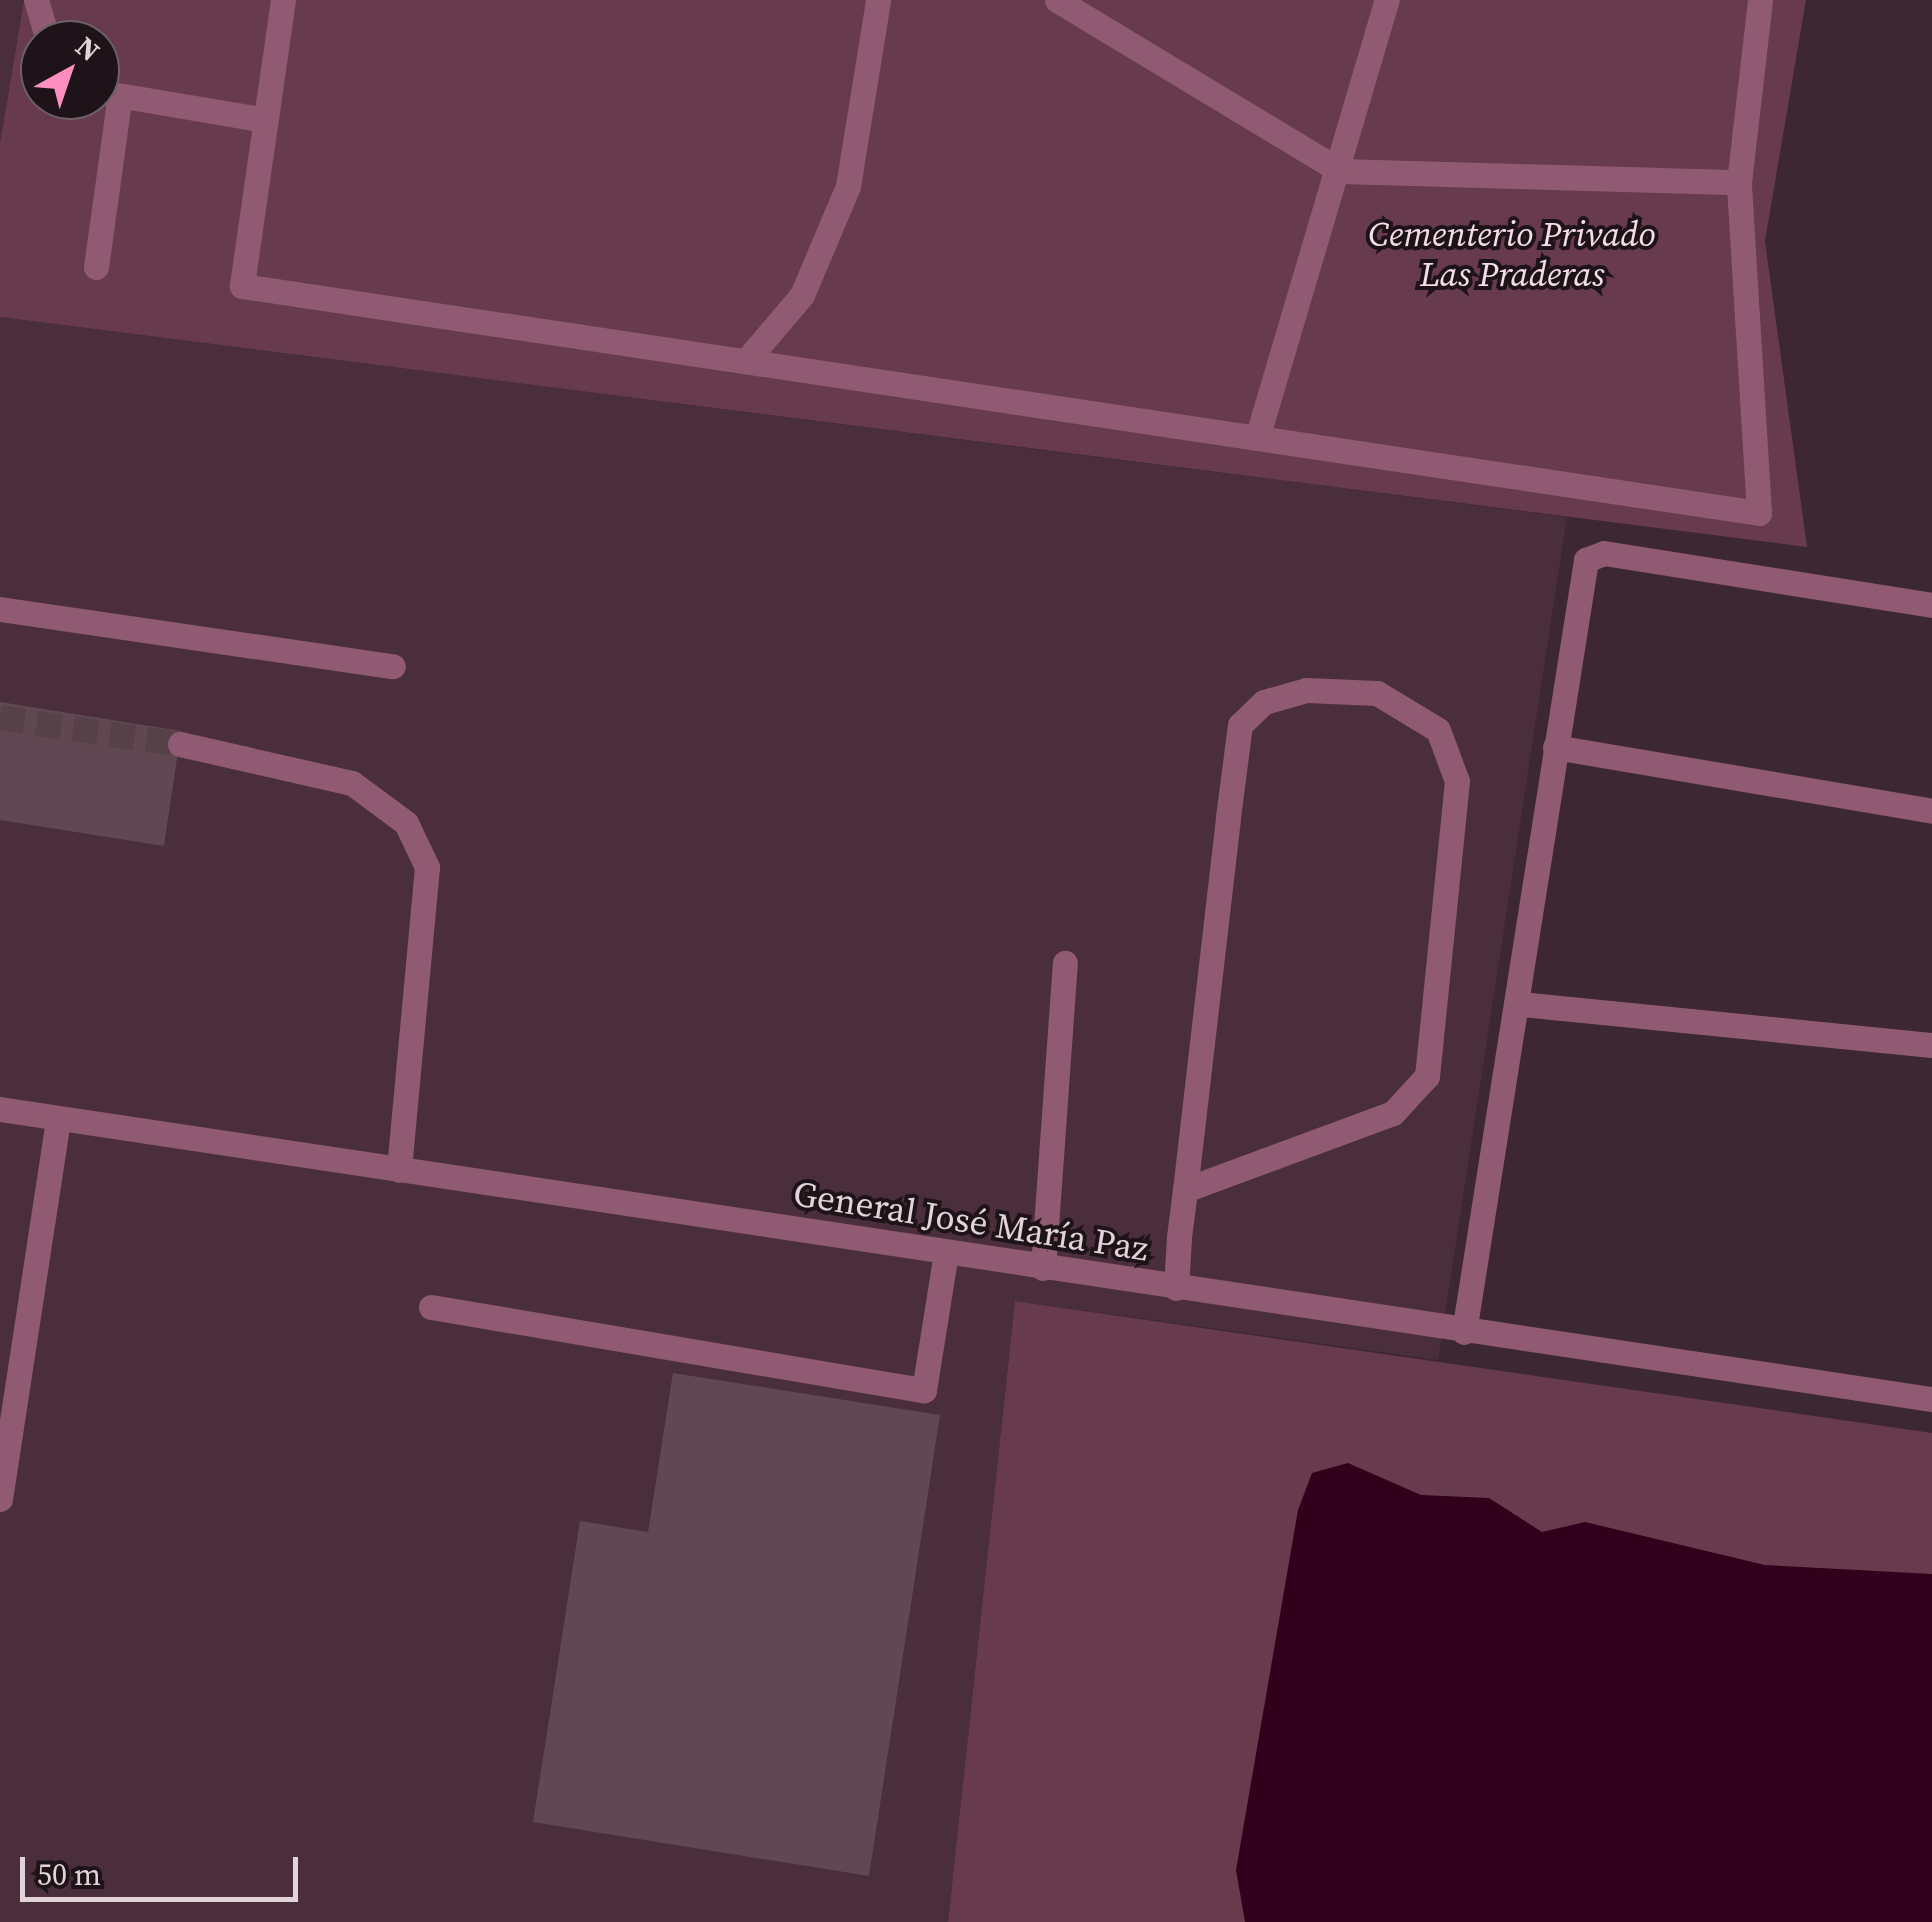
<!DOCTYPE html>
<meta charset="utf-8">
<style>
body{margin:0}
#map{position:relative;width:1932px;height:1922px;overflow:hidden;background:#3d2730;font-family:"Source Serif 4",serif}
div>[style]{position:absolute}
.built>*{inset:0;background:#4b2e3b}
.green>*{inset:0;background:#673a4e}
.water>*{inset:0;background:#31001a}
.building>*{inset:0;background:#604751}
.minor-tunnel>*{height:25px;margin-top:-12.5px;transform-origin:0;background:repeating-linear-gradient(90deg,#564149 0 25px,transparent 0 37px)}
.minor>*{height:25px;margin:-12.5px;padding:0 12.5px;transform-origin:12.5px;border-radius:12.5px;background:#905a72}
span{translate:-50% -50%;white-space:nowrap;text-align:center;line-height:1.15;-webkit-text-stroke:8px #1e1318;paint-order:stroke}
.park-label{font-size:35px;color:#f4dde6;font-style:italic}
.street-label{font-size:35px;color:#e2d3d8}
.north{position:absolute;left:20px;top:20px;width:100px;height:100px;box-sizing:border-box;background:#1e1318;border:2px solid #6c6065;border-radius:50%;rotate:40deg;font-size:28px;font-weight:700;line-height:40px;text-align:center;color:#e2d3d8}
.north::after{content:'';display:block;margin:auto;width:35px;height:45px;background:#fd8ec0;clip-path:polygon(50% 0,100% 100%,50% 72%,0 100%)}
.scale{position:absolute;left:20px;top:1857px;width:278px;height:45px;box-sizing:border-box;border:5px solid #e2d3d8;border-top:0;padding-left:12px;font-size:30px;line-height:35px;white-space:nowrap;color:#e2d3d8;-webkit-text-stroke:8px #1e1318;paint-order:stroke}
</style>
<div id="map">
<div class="built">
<i style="clip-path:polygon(0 0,24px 0,0 143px)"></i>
<i style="clip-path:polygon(0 317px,1567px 517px,1438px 1360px,1015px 1301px,948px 1922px,0 1922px)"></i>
</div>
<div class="green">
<i style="clip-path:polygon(evenodd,24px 0,1806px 0,1765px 241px,1807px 547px,0 317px,0 143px,24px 0,40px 40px,100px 40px,100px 100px,40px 100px,40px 40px)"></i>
<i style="clip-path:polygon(1015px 1301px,1932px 1433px,1932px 1922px,948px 1922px)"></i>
</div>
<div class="water">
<i style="clip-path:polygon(1348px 1463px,1421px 1495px,1489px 1498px,1542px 1532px,1585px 1522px,1765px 1565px,1932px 1574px,1932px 1922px,1245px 1922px,1236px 1870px,1298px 1510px,1312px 1473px)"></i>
</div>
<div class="building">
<i style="clip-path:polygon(0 702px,181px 731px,164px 846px,0 820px)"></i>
<i style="clip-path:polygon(673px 1373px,940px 1415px,869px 1876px,533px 1822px,580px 1521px,648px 1532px)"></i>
</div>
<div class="minor-tunnel">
<i style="left:0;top:717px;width:182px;rotate:8.5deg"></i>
</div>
<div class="minor">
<i style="left:36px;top:0;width:42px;rotate:73.3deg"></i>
<i style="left:283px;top:0;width:289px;rotate:98.2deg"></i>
<i style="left:242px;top:286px;width:1534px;rotate:8.51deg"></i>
<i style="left:1759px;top:513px;width:332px;rotate:-93.5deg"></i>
<i style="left:1739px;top:182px;width:183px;rotate:-83.4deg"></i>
<i style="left:1057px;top:0;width:331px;rotate:31.1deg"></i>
<i style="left:1340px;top:171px;width:399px;rotate:1.6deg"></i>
<i style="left:100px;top:92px;width:168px;rotate:9.6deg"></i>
<i style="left:96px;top:267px;width:168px;rotate:-82.1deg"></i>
<i style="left:746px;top:361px;width:87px;rotate:-49.7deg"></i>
<i style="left:802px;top:295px;width:118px;rotate:-67.1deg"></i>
<i style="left:848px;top:186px;width:188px;rotate:-80.8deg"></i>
<i style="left:1257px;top:438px;width:457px;rotate:-73.5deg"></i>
<i style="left:0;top:609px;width:397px;rotate:8.3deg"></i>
<i style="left:180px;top:744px;width:176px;rotate:12.8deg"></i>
<i style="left:352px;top:783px;width:67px;rotate:36.5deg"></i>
<i style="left:406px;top:823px;width:49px;rotate:64.5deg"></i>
<i style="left:427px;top:867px;width:304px;rotate:95.3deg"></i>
<i style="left:1555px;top:747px;width:382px;rotate:9.6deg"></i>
<i style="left:1521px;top:1004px;width:413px;rotate:5.7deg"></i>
<i style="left:0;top:1109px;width:1954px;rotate:8.54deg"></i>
<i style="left:1043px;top:1268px;width:306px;rotate:-85.9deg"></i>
<i style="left:1176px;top:1288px;width:51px;rotate:-86.6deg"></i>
<i style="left:1179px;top:1237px;width:47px;rotate:-82.7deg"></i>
<i style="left:1185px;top:1190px;width:375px;rotate:-83.4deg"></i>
<i style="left:1228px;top:817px;width:93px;rotate:-82.6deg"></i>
<i style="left:1240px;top:725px;width:33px;rotate:-44deg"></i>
<i style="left:1264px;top:702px;width:44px;rotate:-15.9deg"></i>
<i style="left:1306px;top:690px;width:71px;rotate:2.4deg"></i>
<i style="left:1377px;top:693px;width:71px;rotate:31.2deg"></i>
<i style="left:1438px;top:730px;width:54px;rotate:69.6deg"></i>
<i style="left:1457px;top:781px;width:297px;rotate:95.8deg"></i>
<i style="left:1427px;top:1076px;width:50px;rotate:132.6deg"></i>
<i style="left:1393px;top:1113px;width:222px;rotate:159.7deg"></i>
<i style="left:431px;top:1307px;width:500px;rotate:9.6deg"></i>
<i style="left:924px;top:1390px;width:139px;rotate:-80.9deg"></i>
<i style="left:1464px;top:1332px;width:782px;rotate:-81.02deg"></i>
<i style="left:1586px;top:560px;width:19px;rotate:-21deg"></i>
<i style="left:1604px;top:553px;width:332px;rotate:9deg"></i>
<i style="left:0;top:1499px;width:385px;rotate:-81.3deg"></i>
</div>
<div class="park-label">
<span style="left:1512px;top:254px">Cementerio Privado<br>Las Praderas</span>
</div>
<div class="street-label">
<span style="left:971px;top:1221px;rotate:9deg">General José María Paz</span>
</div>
<div class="north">N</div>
<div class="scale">50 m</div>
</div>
